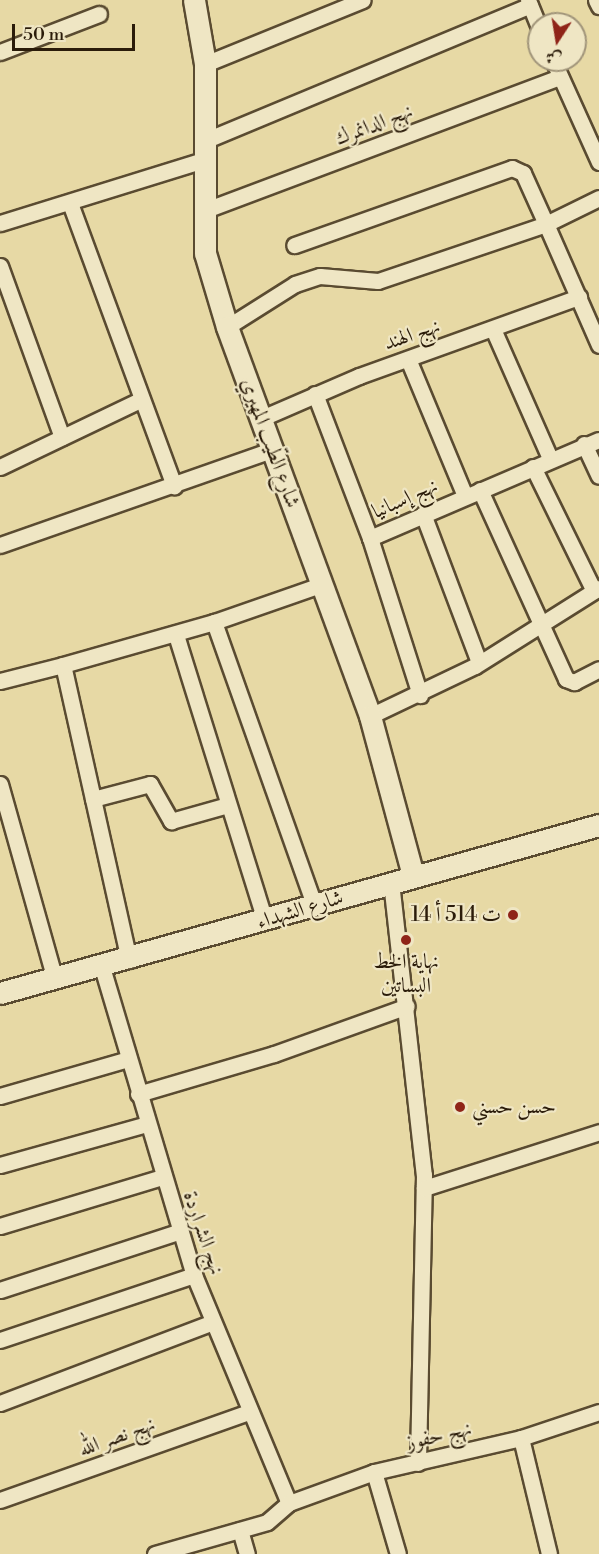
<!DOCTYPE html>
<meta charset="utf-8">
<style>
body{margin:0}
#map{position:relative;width:599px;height:1554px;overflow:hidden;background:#e7d9a5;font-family:"Libre Bodoni",Amiri,serif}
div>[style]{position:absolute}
.roads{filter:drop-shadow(2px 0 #5a4b31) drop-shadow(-2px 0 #5a4b31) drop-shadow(0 2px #5a4b31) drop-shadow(0 -2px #5a4b31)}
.street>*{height:15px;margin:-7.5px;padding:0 7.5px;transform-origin:7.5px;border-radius:7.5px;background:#efe6c4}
.secondary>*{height:21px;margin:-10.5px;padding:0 10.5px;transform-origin:10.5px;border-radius:10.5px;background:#efe6c4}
.dots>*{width:16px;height:16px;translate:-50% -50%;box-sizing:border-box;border:3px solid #efe6c4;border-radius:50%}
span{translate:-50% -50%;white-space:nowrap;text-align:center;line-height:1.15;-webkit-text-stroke:4.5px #efe6c4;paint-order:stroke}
.street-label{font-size:21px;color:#2b1c0a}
.poi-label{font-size:21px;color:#2b1c0a}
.right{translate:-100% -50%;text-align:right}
.left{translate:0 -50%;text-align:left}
.north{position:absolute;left:527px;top:12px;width:60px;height:60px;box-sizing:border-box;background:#efe6c4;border:2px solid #a1957a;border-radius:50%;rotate:192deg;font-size:16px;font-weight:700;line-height:24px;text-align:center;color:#2b1c0a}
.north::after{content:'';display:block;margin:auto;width:21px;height:27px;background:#8f2418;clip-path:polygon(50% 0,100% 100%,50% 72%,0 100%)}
.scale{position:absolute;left:12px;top:24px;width:123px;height:27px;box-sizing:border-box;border:3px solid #2b1c0a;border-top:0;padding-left:8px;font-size:18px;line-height:21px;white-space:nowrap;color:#2b1c0a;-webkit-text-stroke:4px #efe6c4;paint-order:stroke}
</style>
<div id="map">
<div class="roads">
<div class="street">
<i style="left:528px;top:0;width:29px;rotate:68deg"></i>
<i style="left:596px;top:0;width:7px;rotate:63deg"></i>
<i style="left:0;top:52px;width:106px;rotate:-21deg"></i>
<i style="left:553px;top:60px;width:112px;rotate:65.7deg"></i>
<i style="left:205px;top:64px;width:170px;rotate:-22.1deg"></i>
<i style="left:204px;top:141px;width:353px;rotate:-22.6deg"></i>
<i style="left:599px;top:198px;width:59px;rotate:153.9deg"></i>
<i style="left:546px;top:224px;width:132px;rotate:66.3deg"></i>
<i style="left:70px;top:203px;width:302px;rotate:69.8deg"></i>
<i style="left:203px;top:211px;width:381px;rotate:-20.6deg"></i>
<i style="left:0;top:223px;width:214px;rotate:-17.2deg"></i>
<i style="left:0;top:266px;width:182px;rotate:70.1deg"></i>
<i style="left:227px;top:327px;width:80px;rotate:-32.3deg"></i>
<i style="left:295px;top:284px;width:26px;rotate:-18deg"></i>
<i style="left:320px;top:276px;width:58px;rotate:4.9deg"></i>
<i style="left:378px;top:281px;width:177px;rotate:-18.7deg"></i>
<i style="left:546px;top:224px;width:56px;rotate:-114.3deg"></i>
<i style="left:523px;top:173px;width:12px;rotate:-156deg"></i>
<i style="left:512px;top:168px;width:231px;rotate:160.5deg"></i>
<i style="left:493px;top:329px;width:141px;rotate:66.2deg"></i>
<i style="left:408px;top:359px;width:148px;rotate:67.4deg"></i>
<i style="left:315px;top:394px;width:154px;rotate:69.1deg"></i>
<i style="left:370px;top:538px;width:249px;rotate:-23.2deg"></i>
<i style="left:262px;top:418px;width:106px;rotate:-23.4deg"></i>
<i style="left:359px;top:376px;width:234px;rotate:-19.8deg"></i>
<i style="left:584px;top:444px;width:35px;rotate:65deg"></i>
<i style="left:0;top:467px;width:157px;rotate:-25.6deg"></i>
<i style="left:533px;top:467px;width:138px;rotate:63.8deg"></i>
<i style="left:480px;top:490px;width:208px;rotate:65.5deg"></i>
<i style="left:566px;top:679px;width:9px;rotate:21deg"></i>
<i style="left:574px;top:682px;width:28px;rotate:-27deg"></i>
<i style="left:423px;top:514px;width:158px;rotate:69.3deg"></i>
<i style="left:370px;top:538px;width:165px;rotate:72.3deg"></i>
<i style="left:0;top:545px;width:288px;rotate:-19.3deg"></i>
<i style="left:214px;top:622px;width:115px;rotate:-19.2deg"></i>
<i style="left:176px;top:635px;width:299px;rotate:72.7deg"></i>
<i style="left:0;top:681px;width:65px;rotate:-14.3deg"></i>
<i style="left:370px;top:716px;width:116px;rotate:-25.5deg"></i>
<i style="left:475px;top:666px;width:146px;rotate:-32.2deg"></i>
<i style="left:0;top:784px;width:204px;rotate:74.3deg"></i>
<i style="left:93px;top:799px;width:59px;rotate:-14.7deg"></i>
<i style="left:150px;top:784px;width:43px;rotate:60.4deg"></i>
<i style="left:171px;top:821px;width:59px;rotate:-15.7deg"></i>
<i style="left:391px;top:882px;width:295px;rotate:83.6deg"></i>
<i style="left:424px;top:1175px;width:288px;rotate:91.2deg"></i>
<i style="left:129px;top:960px;width:302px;rotate:-102.6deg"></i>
<i style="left:63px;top:665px;width:157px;rotate:-15.9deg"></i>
<i style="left:214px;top:622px;width:300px;rotate:70.5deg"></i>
<i style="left:102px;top:967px;width:321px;rotate:73.4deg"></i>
<i style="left:194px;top:1275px;width:247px;rotate:67.4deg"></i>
<i style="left:138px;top:1094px;width:142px;rotate:-16.4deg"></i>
<i style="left:274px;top:1054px;width:141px;rotate:-19.8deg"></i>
<i style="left:0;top:1096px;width:133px;rotate:-16.1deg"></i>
<i style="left:0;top:1165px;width:153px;rotate:-15.6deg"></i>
<i style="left:424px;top:1188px;width:184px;rotate:-17.7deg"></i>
<i style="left:0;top:1226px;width:169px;rotate:-16.8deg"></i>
<i style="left:0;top:1290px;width:189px;rotate:-18.1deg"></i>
<i style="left:0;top:1340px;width:205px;rotate:-18.5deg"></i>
<i style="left:0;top:1403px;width:228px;rotate:-20.8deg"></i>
<i style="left:521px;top:1438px;width:119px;rotate:76.4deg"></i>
<i style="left:374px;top:1472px;width:85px;rotate:73.7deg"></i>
<i style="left:0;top:1500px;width:263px;rotate:-19.5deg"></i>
<i style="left:240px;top:1530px;width:25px;rotate:74deg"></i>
<i style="left:155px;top:1554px;width:116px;rotate:-15.9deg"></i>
<i style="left:267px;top:1522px;width:29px;rotate:-41deg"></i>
<i style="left:289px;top:1503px;width:90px;rotate:-20deg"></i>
<i style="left:374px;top:1472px;width:151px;rotate:-13deg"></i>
<i style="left:521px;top:1438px;width:82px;rotate:-18.4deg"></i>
</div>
<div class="secondary">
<i style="left:194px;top:0;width:65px;rotate:80.2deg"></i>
<i style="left:205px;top:64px;width:189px;rotate:90deg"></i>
<i style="left:205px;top:253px;width:77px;rotate:73.4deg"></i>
<i style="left:227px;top:327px;width:414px;rotate:69.8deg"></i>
<i style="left:370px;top:716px;width:165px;rotate:74.9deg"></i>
<i style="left:0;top:993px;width:622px;rotate:-15.67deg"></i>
</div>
</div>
<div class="dots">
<i style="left:513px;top:915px;background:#8f2418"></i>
<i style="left:406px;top:940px;background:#8f2418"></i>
<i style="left:460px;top:1107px;background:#8f2418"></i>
</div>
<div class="street-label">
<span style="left:374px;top:125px;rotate:-21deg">نهج الدانمرك</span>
<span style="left:412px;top:335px;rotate:-19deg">نهج الهند</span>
<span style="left:270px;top:443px;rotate:70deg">شارع الطّيب المهيري</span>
<span style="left:405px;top:499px;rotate:-24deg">نهج إسبانيا</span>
<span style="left:300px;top:910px;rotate:-17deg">شارع الشهداء</span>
<span style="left:203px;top:1233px;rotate:71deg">نهج الشراردة</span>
<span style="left:439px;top:1436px;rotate:-13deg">نهج حفوز</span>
<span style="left:117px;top:1437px;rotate:-20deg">نهج نصر الله</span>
</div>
<div class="poi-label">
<span class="right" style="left:501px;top:915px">14 ت 514 أ</span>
<span style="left:406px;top:974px">نهاية الخط<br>البساتين</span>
<span class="left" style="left:472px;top:1107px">حسن حسني</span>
</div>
<div class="north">ش</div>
<div class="scale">50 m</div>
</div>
